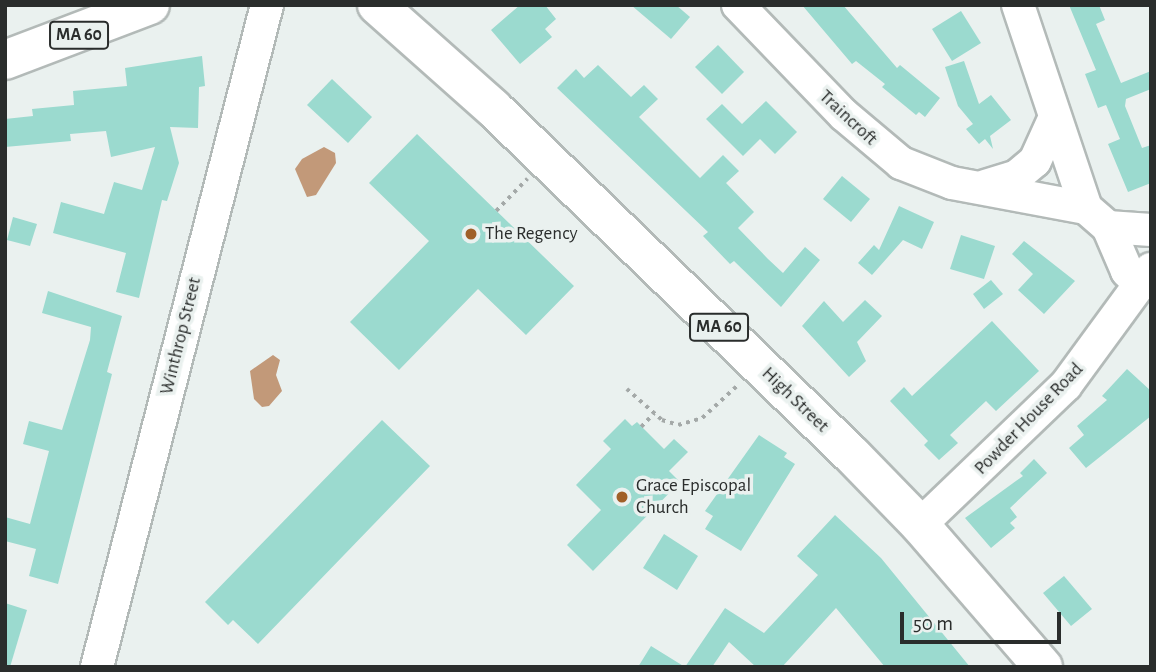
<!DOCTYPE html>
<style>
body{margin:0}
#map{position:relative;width:1156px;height:672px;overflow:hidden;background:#eaf1ef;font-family:"Alegreya Sans",sans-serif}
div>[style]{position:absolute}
.water>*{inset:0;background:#c29979}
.building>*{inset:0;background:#9bdacf}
.path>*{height:3.5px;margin-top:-1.75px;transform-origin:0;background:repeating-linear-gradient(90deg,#a4a9a8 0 3.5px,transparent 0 8.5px)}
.roads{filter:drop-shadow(2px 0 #b3bab8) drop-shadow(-2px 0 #b3bab8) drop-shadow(0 2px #b3bab8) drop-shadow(0 -2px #b3bab8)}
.minor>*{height:32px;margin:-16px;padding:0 16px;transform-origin:16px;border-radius:16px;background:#fff}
.major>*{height:38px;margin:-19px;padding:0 19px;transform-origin:19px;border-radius:19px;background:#fff}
.dots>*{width:19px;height:19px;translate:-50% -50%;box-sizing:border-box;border:4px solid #eaf1ef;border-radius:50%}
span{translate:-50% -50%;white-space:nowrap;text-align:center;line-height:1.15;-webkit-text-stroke:7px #eaf1ef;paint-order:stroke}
.shield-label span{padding:2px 5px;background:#eaf1ef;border:2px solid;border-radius:5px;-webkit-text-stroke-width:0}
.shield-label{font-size:18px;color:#2a2d2c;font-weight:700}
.street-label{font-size:19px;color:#2a2d2c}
.poi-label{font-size:19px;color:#2a2d2c}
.left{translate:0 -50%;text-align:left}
.frame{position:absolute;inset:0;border:7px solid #2a2d2c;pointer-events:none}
.scale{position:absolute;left:900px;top:612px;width:161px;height:32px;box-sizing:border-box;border:4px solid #2a2d2c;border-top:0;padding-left:9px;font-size:21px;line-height:24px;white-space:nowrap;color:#2a2d2c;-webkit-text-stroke:5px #eaf1ef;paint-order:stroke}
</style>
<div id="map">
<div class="water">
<i style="clip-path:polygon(324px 147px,335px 153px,336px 163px,316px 195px,307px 197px,295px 169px,302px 159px)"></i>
<i style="clip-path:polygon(273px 355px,280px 360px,276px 375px,282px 391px,269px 406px,262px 407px,254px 399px,250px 371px)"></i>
</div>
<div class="building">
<i style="clip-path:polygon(520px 5px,545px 5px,556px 19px,545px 29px,552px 37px,520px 64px,491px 30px)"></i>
<i style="clip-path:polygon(631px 5px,676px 5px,690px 17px,671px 39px)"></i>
<i style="clip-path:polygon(802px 5px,843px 5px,897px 68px,900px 65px,940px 98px,925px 117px,919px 112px,916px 115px,882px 87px,885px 84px,856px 61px,852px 64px)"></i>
<i style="clip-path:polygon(1069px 5px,1099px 5px,1105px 20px,1096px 24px,1121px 83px,1151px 71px,1151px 89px,1126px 99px,1125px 106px,1142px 148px,1151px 145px,1151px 183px,1128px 192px,1108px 144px,1120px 139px,1106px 105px,1098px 108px,1085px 74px,1096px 70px)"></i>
<i style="clip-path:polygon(961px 11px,981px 43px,952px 61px,932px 29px)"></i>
<i style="clip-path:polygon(718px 45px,744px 72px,722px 94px,695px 67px)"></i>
<i style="clip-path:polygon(202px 56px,205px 86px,199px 87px,198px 128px,170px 127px,179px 163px,167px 201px,162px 200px,139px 298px,116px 292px,126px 253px,53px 233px,61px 202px,104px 214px,114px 182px,142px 190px,155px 147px,111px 157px,106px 131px,70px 134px,71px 141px,5px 147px,5px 119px,33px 116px,32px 109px,74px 105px,73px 91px,127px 86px,125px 68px)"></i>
<i style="clip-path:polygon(964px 61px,979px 104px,991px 95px,1011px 120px,990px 136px,993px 149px,985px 139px,979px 144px,966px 129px,973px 124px,958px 106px,945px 67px)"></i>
<i style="clip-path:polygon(598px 65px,631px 97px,644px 85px,658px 99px,639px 117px,700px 178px,723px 155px,739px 171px,726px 183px,754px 212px,738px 228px,768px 259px,783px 273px,805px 247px,820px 260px,781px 307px,734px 261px,730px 264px,703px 236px,708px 232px,557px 88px,576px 69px,584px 78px)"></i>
<i style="clip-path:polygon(332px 79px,372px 117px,348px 143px,307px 105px)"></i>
<i style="clip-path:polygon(766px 101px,797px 132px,775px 154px,760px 139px,743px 156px,706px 119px,722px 104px,742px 124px)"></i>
<i style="clip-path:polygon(417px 134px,574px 286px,526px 335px,478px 289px,399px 370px,350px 322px,429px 241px,369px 183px)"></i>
<i style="clip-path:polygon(842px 176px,870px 199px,851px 222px,823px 199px)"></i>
<i style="clip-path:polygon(899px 206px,934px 222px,922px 249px,903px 240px,872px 275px,858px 263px,874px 245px,879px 250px)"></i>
<i style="clip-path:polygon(13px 217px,37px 224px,30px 246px,7px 240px)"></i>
<i style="clip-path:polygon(961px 235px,995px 246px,984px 279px,950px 269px)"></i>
<i style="clip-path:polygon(1024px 241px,1075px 281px,1044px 314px,1018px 290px,1033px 274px,1012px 254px)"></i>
<i style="clip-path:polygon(991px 280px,1003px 294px,984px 309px,973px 294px)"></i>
<i style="clip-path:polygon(48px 291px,122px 316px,107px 372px,112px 374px,58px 584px,29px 576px,36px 549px,5px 541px,5px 517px,30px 524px,49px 451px,23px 444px,29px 421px,62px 430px,90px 340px,91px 327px,42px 313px)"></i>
<i style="clip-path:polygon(865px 300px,882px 316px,857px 342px,866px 361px,849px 377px,802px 326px,824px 301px,843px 322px)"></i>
<i style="clip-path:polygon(992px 321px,1039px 371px,996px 411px,986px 401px,950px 435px,958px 443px,939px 460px,924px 445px,928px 441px,890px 401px,904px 387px,912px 396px)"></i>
<i style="clip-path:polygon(1127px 369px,1151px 391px,1151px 416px,1086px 468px,1069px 448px,1084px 435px,1077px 426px,1107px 400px,1102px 396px)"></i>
<i style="clip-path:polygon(625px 419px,632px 426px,637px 422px,664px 449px,674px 439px,688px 452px,669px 471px,680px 482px,593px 571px,567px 545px,601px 510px,576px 485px,611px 449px,603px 441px)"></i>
<i style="clip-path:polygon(382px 420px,430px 466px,258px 644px,233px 620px,228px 625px,205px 602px)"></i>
<i style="clip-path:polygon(759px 435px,787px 453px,784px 457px,795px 464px,741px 551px,705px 529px,713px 516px,705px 511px)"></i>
<i style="clip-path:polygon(1034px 459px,1047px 473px,1010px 508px,1017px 517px,1010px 523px,1015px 528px,991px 548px,965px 518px,1023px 476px,1020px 473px)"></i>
<i style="clip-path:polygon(835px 515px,881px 558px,970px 667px,885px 667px,836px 608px,782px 667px,756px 667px,729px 642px,712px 667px,638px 667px,651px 646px,685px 667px,725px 608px,764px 633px,818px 575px,797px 556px)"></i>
<i style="clip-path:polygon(664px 534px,698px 556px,677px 590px,643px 568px)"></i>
<i style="clip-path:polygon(1064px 576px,1092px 609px,1071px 626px,1043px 593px)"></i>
<i style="clip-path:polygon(5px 603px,27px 610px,10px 667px,5px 666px)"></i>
</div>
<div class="path">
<i style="left:496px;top:211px;width:45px;rotate:-45.9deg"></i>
<i style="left:627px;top:389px;width:47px;rotate:41.5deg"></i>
<i style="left:662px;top:420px;width:17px;rotate:17deg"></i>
<i style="left:678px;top:425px;width:25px;rotate:-16deg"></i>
<i style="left:702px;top:418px;width:49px;rotate:-42.5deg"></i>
<i style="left:641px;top:427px;width:19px;rotate:-47deg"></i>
</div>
<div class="roads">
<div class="minor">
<i style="left:738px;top:5px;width:153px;rotate:46.1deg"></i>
<i style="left:844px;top:115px;width:75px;rotate:40.1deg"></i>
<i style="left:901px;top:163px;width:55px;rotate:21.4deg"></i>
<i style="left:952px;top:183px;width:136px;rotate:10.6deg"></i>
<i style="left:1018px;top:5px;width:214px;rotate:71.5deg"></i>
<i style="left:1086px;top:208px;width:29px;rotate:41deg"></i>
<i style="left:1108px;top:227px;width:43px;rotate:4deg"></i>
<i style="left:985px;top:186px;width:34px;rotate:-17deg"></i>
<i style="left:1017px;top:176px;width:23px;rotate:-40deg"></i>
<i style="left:1035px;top:161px;width:48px;rotate:-65.6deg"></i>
<i style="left:1108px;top:227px;width:48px;rotate:66.6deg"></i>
<i style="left:1127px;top:271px;width:19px;rotate:47deg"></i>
<i style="left:920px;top:525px;width:202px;rotate:-43.8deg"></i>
<i style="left:1066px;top:385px;width:144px;rotate:-53.8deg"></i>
<i style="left:97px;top:667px;width:683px;rotate:-75.6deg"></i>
</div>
<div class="major">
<i style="left:377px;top:5px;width:155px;rotate:41.6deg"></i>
<i style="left:493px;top:108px;width:501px;rotate:44.03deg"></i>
<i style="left:853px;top:456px;width:96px;rotate:45.8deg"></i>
<i style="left:920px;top:525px;width:188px;rotate:49.1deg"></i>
<i style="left:5px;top:60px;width:155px;rotate:-20.8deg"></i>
</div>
</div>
<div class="dots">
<i style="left:471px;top:234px;background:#a06028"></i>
<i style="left:622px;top:497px;background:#a06028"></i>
</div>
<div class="shield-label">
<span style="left:79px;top:35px">MA 60</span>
<span style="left:719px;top:327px">MA 60</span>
</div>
<div class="street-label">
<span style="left:848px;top:118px;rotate:43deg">Traincroft</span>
<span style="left:181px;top:336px;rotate:-76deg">Winthrop Street</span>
<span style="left:795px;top:400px;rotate:44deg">High Street</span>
<span style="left:1029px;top:419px;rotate:-46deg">Powder House Road</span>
</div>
<div class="poi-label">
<span class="left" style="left:485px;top:234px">The Regency</span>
<span class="left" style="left:636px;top:497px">Grace Episcopal<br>Church</span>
</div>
<div class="frame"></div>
<div class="scale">50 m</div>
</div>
